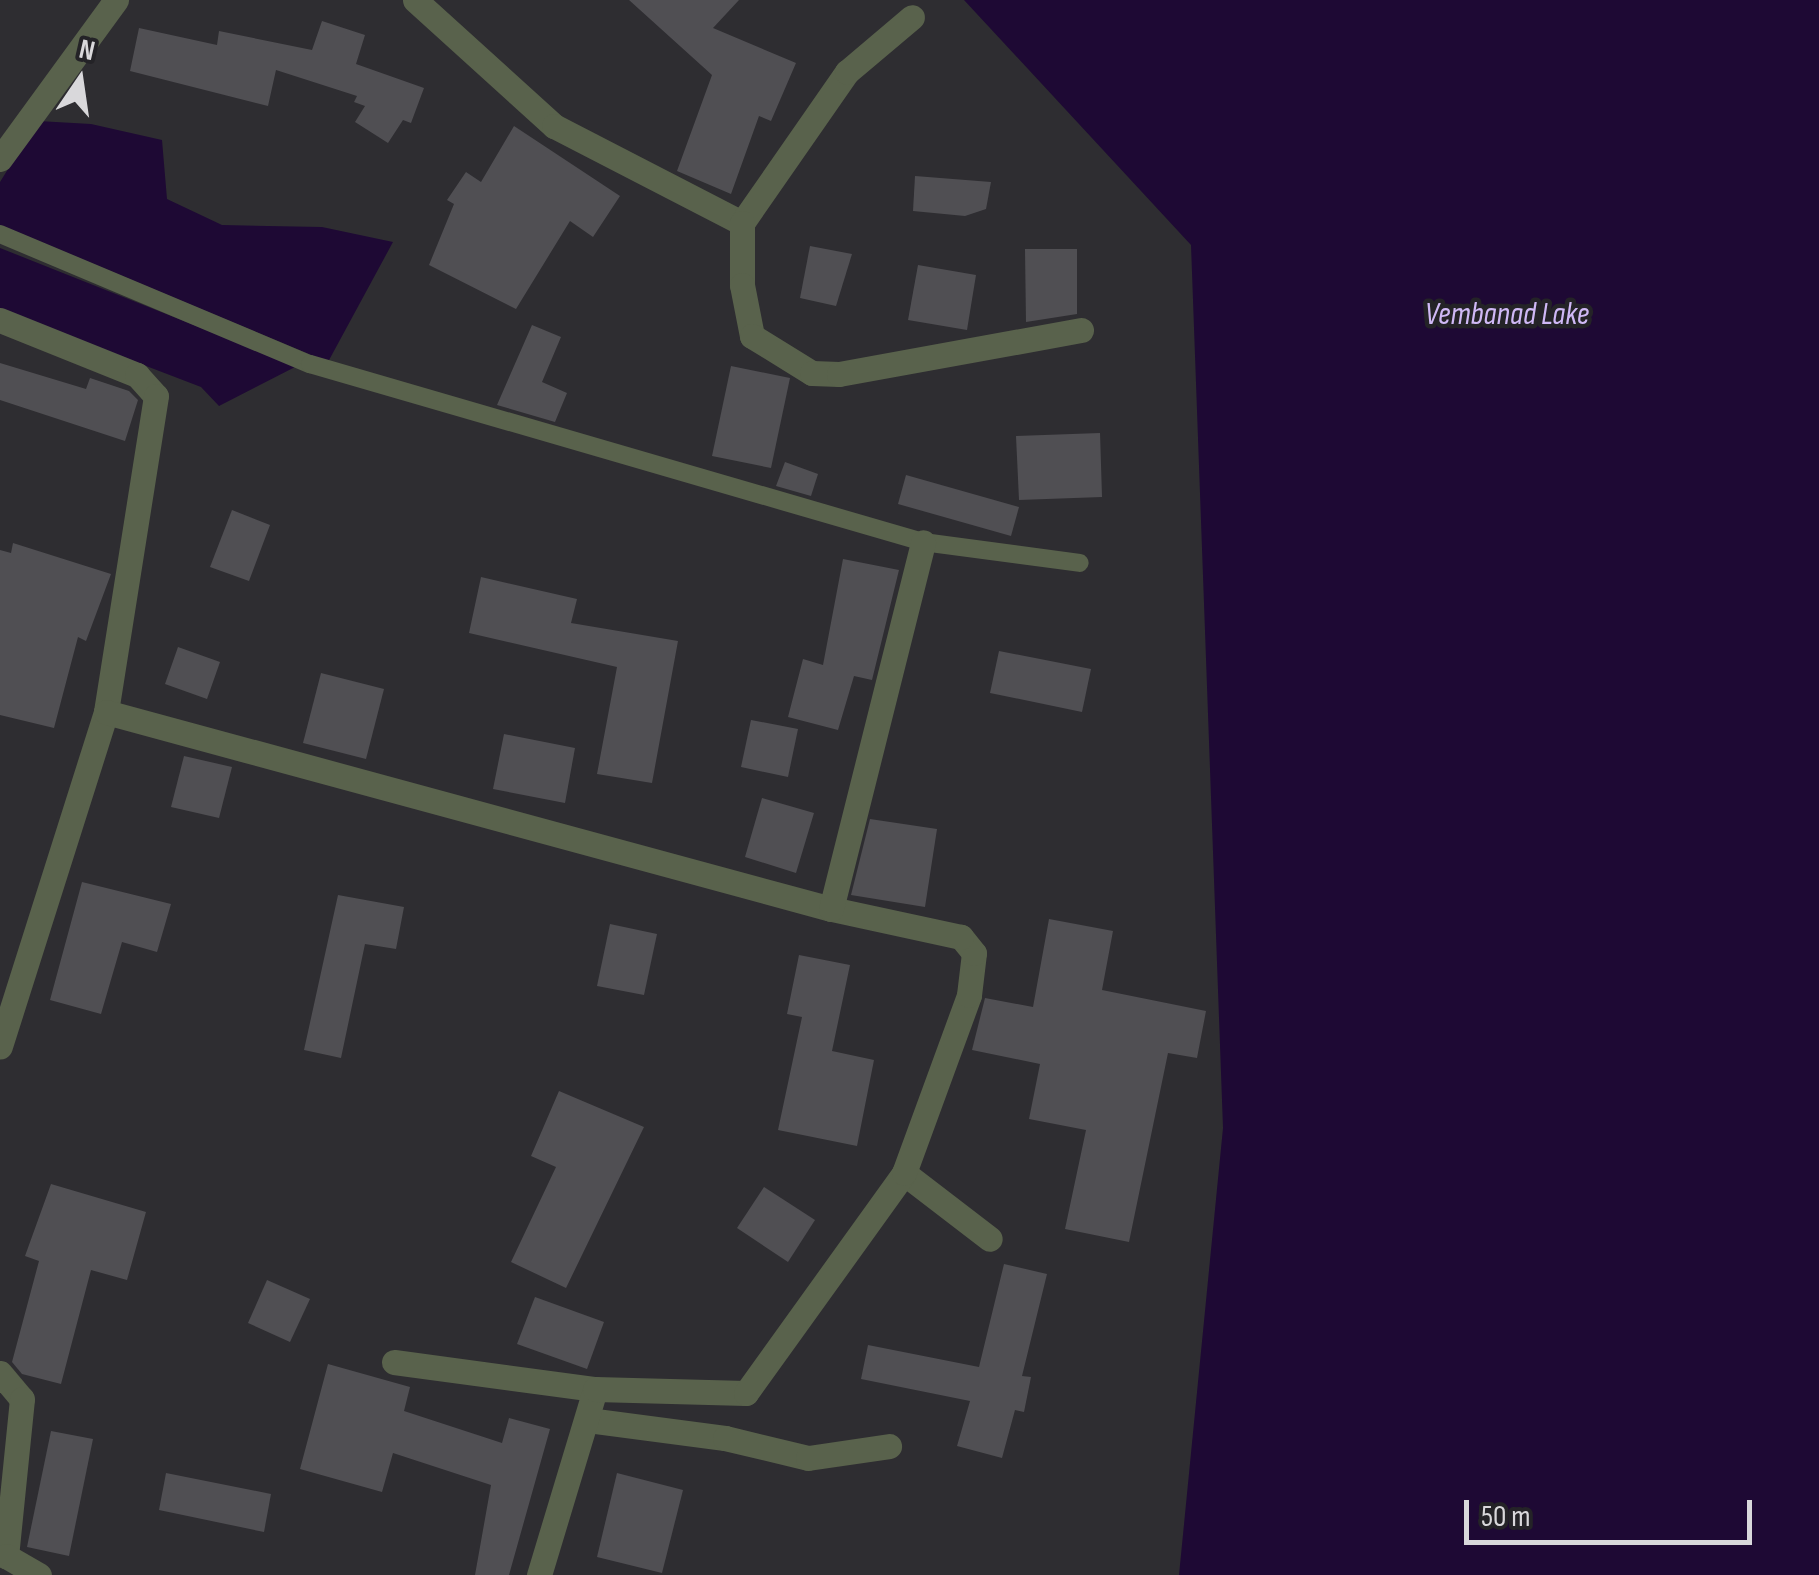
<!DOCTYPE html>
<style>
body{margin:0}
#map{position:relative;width:1819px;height:1575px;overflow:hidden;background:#2e2d31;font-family:"Sofia Sans Condensed",sans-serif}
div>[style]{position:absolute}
.water>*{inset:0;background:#1e0934}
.building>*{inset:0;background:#504f53}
.service>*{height:18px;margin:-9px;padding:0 9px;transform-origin:9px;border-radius:9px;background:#59624c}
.minor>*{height:25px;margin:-12.5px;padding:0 12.5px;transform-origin:12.5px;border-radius:12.5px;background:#59624c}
span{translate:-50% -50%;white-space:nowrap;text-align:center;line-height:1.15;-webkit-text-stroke:9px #242327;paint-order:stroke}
.water-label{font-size:32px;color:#cfb8f5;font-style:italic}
.north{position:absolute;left:30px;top:30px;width:100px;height:100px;-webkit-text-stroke:8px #242327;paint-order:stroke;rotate:13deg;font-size:28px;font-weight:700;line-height:40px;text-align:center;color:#d9d8db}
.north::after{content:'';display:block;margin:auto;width:35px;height:45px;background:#d9d8db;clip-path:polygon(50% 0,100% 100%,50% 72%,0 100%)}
.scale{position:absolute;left:1464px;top:1500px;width:288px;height:45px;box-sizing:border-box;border:5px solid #d9d8db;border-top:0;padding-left:12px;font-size:30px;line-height:35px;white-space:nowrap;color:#d9d8db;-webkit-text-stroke:8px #242327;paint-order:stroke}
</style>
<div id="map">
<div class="water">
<i style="clip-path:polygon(964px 0,1819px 0,1819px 1575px,1179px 1575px,1223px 1128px,1191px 245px)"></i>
<i style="clip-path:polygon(38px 121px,91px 124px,162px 140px,167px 199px,222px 225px,322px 227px,393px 242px,328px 362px,0 225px,0 182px)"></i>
<i style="clip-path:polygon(0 248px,297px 366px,219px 406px,201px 387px,0 310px)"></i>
</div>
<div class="building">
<i style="clip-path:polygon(629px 0,739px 0,713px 28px,796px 63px,771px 121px,759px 116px,731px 194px,677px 171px,712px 75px)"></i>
<i style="clip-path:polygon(322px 21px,365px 35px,356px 64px,424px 88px,411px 123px,403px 120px,388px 143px,355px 122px,365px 106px,354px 102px,357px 96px,276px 70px,268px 106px,130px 71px,139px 28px,217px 45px,219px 31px,312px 50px)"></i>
<i style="clip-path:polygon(514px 126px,620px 196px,593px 237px,570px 221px,516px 309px,429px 265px,454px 204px,447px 200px,466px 172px,481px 182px)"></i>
<i style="clip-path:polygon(915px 176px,991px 182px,986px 209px,965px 216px,913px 211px)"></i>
<i style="clip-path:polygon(810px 246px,852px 254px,836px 306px,800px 298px)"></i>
<i style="clip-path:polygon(1025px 249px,1077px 249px,1077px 314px,1026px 322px)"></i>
<i style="clip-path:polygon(918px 265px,976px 275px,967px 330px,908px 320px)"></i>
<i style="clip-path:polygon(532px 325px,561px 337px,542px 382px,567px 393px,555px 422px,497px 405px)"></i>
<i style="clip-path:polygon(0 363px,86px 389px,90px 378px,129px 391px,138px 400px,125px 441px,0 400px)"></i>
<i style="clip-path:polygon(731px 366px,790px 378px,771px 468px,712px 456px)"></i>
<i style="clip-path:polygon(1100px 433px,1102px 497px,1019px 500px,1016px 436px)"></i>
<i style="clip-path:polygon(785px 462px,818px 474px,811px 496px,776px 486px)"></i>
<i style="clip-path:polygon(906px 475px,1019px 507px,1011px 536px,898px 504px)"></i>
<i style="clip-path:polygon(232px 510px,270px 525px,249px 581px,210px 567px)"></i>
<i style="clip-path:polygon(13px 543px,111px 574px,86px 641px,78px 637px,54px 728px,0 715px,0 550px,11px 553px)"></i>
<i style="clip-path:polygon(843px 559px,899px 570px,872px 680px,854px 676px,838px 730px,788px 717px,803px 659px,823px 665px)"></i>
<i style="clip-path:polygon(481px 577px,577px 599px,571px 623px,678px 641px,652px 783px,597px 774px,617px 667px,469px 633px)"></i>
<i style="clip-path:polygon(178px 647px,220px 662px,207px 699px,165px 684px)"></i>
<i style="clip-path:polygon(999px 651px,1091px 669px,1082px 712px,990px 693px)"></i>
<i style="clip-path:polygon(321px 673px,384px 689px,366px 759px,303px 743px)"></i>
<i style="clip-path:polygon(751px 720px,798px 729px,788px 777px,741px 767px)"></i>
<i style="clip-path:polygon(504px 734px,575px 748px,565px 803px,493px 789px)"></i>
<i style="clip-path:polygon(184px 756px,232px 767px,219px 818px,171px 807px)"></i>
<i style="clip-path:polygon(762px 798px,814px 813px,796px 873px,745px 857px)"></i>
<i style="clip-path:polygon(870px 819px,937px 829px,925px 907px,851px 895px)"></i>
<i style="clip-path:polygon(82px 882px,171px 904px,157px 952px,122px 942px,101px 1014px,50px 1000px)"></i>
<i style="clip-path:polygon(338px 895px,404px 907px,396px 949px,365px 944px,341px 1058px,304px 1050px)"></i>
<i style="clip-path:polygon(1049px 919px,1113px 931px,1102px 990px,1206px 1011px,1197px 1058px,1168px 1053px,1129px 1242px,1065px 1229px,1086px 1130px,1029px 1119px,1040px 1064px,972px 1050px,985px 998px,1033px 1007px)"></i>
<i style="clip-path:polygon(610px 924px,657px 934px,644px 995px,597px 986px)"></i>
<i style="clip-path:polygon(799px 955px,850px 965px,832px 1051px,874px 1060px,857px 1146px,778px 1130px,802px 1017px,787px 1014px)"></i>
<i style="clip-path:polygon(559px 1091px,644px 1127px,566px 1288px,511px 1262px,556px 1167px,531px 1156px)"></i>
<i style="clip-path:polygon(51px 1184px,146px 1212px,127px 1280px,91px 1270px,61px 1384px,22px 1374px,12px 1362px,39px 1261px,25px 1256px)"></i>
<i style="clip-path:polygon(764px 1187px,815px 1220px,788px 1262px,737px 1228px)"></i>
<i style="clip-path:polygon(1004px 1264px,1047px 1274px,1022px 1376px,1031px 1377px,1024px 1412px,1015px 1410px,1002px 1458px,957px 1446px,970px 1401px,861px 1379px,868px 1345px,979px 1367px)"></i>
<i style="clip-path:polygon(267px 1280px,310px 1299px,290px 1342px,248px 1323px)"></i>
<i style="clip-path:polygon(535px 1297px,604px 1322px,587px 1369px,517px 1344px)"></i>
<i style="clip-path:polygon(328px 1364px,410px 1387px,404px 1411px,502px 1443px,509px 1418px,550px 1429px,509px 1575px,475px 1575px,491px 1485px,393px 1453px,382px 1492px,300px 1469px)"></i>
<i style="clip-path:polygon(51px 1431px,93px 1439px,69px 1556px,27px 1547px)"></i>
<i style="clip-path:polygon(166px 1473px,271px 1494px,264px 1532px,159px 1510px)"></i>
<i style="clip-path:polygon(617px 1473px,683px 1490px,662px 1573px,597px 1557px)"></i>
</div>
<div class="service">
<i style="left:0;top:234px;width:336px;rotate:22.8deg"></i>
<i style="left:310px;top:364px;width:638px;rotate:16.19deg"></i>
<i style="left:923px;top:542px;width:158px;rotate:7.6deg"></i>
</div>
<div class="minor">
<i style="left:415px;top:0;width:188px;rotate:42.2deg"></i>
<i style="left:554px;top:126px;width:212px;rotate:27.3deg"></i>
<i style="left:742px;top:223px;width:184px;rotate:-55.2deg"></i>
<i style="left:847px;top:72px;width:85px;rotate:-40.2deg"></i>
<i style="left:0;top:159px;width:197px;rotate:-53.9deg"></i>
<i style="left:742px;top:223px;width:62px;rotate:90deg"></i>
<i style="left:742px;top:285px;width:52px;rotate:78.9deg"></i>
<i style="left:752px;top:336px;width:70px;rotate:31.7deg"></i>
<i style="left:812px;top:373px;width:27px;rotate:2deg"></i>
<i style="left:839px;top:374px;width:246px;rotate:-10.3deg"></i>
<i style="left:0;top:320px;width:148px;rotate:21.9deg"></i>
<i style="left:137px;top:375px;width:28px;rotate:48deg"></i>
<i style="left:156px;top:396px;width:320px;rotate:99deg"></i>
<i style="left:106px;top:712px;width:351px;rotate:107.6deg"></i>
<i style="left:106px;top:712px;width:751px;rotate:15.2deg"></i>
<i style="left:904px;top:1173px;width:108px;rotate:37.5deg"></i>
<i style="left:394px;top:1362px;width:203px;rotate:7.7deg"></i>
<i style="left:0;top:1373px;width:34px;rotate:50deg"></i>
<i style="left:22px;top:1399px;width:158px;rotate:95.8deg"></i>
<i style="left:6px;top:1556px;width:38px;rotate:30deg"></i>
<i style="left:588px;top:1420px;width:138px;rotate:7.5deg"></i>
<i style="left:725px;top:1438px;width:85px;rotate:13.5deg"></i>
<i style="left:808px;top:1458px;width:82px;rotate:-8.4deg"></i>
<i style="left:539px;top:1575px;width:194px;rotate:-73.2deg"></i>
<i style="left:595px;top:1389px;width:151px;rotate:1.5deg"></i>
<i style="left:746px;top:1393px;width:271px;rotate:-54.3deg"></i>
<i style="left:904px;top:1173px;width:189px;rotate:-69.9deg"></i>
<i style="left:969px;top:995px;width:42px;rotate:-83.2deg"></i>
<i style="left:974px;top:953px;width:21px;rotate:-129deg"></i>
<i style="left:961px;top:937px;width:133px;rotate:-167.8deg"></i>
<i style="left:831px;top:909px;width:378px;rotate:-75.9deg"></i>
</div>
<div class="water-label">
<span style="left:1507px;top:315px">Vembanad Lake</span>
</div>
<div class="north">N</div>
<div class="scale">50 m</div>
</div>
